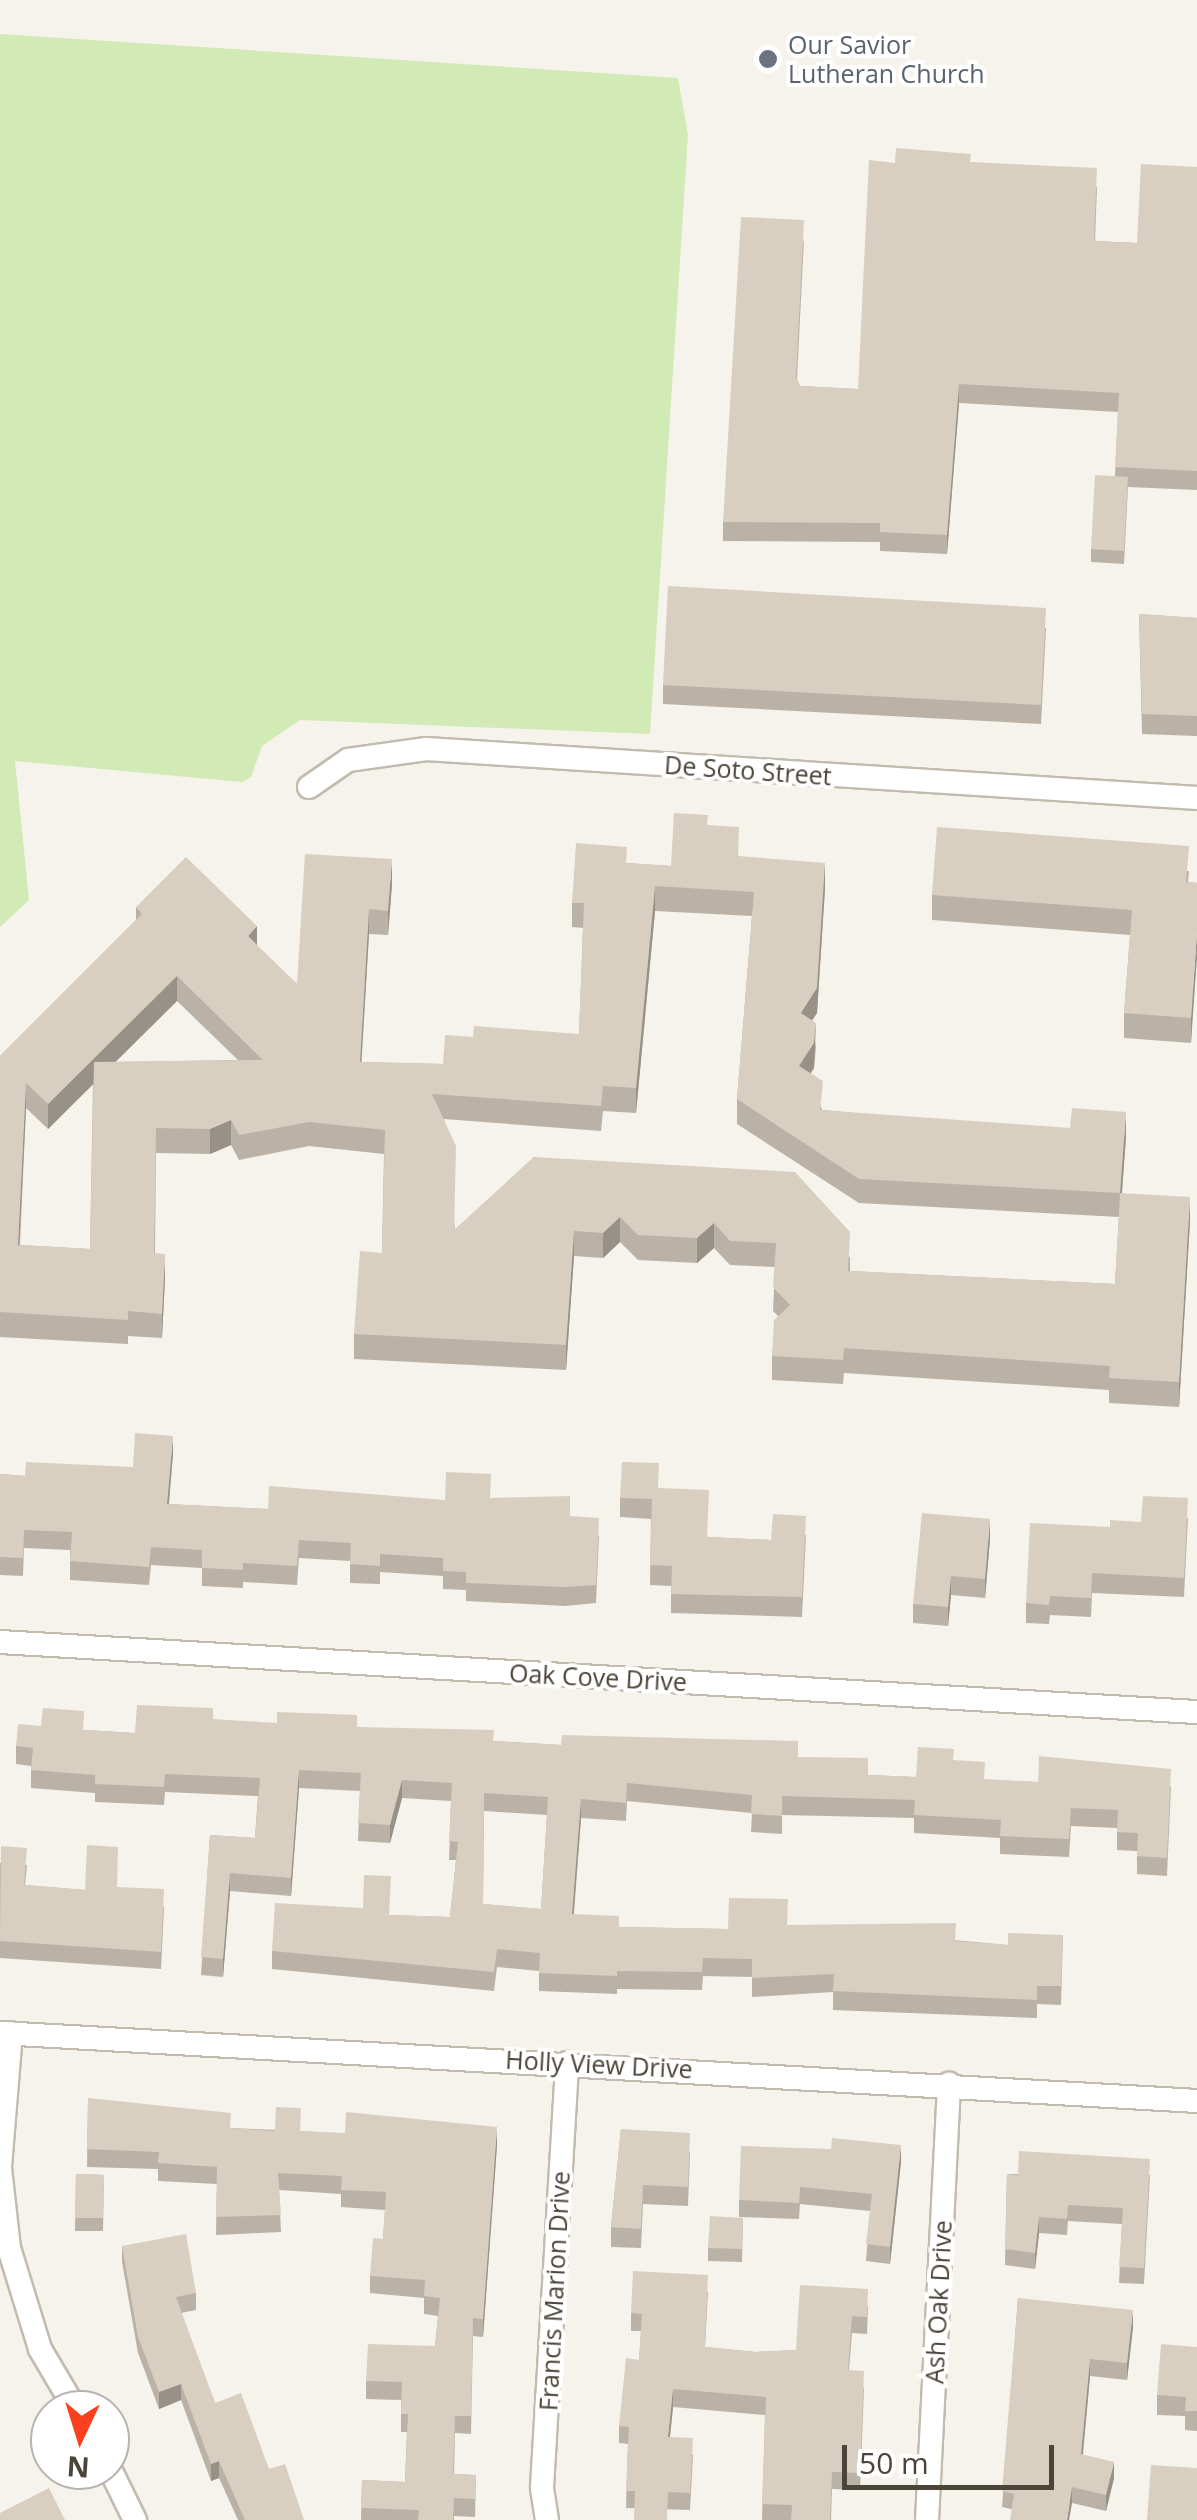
<!DOCTYPE html>
<style>
body{margin:0}
#map{position:relative;width:1197px;height:2520px;overflow:hidden;background:#f6f3ec;font-family:"Open Sans",sans-serif}
div>[style]{position:absolute}
.green>*{inset:0;background:#d2eab5}
.roads{filter:drop-shadow(2px 0 #c2bbae) drop-shadow(-2px 0 #c2bbae) drop-shadow(0 2px #c2bbae) drop-shadow(0 -2px #c2bbae)}
.street>*{height:22px;margin:-11px;padding:0 11px;transform-origin:11px;border-radius:11px;background:#fff}
.wall>*{inset:0;background:#bab2a6}
.shaded-wall>*{inset:0;background:#979187}
.building>*{inset:0;background:#d8cfc1}
.dots>*{width:28px;height:28px;translate:-50% -50%;box-sizing:border-box;border:5px solid #fff;border-radius:50%}
span{translate:-50% -50%;white-space:nowrap;text-align:center;line-height:1.15;-webkit-text-stroke:8px #fff;paint-order:stroke}
.worship-label{font-size:25px;color:#5b616d}
.left{translate:0 -50%;text-align:left}
.street-label{font-size:25px;color:#4b4439}
.north{position:absolute;left:30px;top:2390px;width:100px;height:100px;box-sizing:border-box;background:#fff;border:2px solid #b7b4b0;border-radius:50%;rotate:184deg;font-size:28px;font-weight:700;line-height:40px;text-align:center;color:#4b4439}
.north::after{content:'';display:block;margin:auto;width:35px;height:45px;background:#fc3f1d;clip-path:polygon(50% 0,100% 100%,50% 72%,0 100%)}
.scale{position:absolute;left:842px;top:2445px;width:212px;height:45px;box-sizing:border-box;border:5px solid #4b4439;border-top:0;padding-left:12px;font-size:30px;line-height:35px;white-space:nowrap;color:#4b4439;-webkit-text-stroke:8px #fff;paint-order:stroke}
</style>
<div id="map">
<div class="green">
<i style="clip-path:polygon(0 34px,678px 78px,688px 135px,650px 734px,300px 720px,262px 746px,251px 777px,242px 782px,15px 761px,29px 900px,0 927px)"></i>
</div>
<div class="roads">
<div class="street">
<i style="left:309px;top:787px;width:47px;rotate:-34.7deg"></i>
<i style="left:348px;top:760px;width:79px;rotate:-8deg"></i>
<i style="left:426px;top:749px;width:773px;rotate:3.64deg"></i>
<i style="left:0;top:1642px;width:1199px;rotate:3.35deg"></i>
<i style="left:0;top:2033px;width:1199px;rotate:3.25deg"></i>
<i style="left:11px;top:2033px;width:135px;rotate:94.7deg"></i>
<i style="left:0;top:2168px;width:81px;rotate:83.6deg"></i>
<i style="left:9px;top:2248px;width:106px;rotate:72.9deg"></i>
<i style="left:40px;top:2349px;width:71px;rotate:59.5deg"></i>
<i style="left:110px;top:2469px;width:57px;rotate:63.9deg"></i>
<i style="left:547px;top:2520px;width:33px;rotate:-99deg"></i>
<i style="left:542px;top:2487px;width:425px;rotate:-86.6deg"></i>
<i style="left:927px;top:2520px;width:437px;rotate:-87.1deg"></i>
</div>
</div>
<div class="wall">
<i style="clip-path:polygon(971px 162px,1097px 187px,1095px 241px,1137px 243px,1197px 167px,1197px 490px,1128px 487px,1124px 564px,1091px 562px,1091px 549px,1115px 476px,1118px 412px,959px 403px,947px 554px,880px 551px,880px 542px,723px 541px,723px 522px,804px 239px,797px 379px,800px 386px,858px 389px,895px 163px)"></i>
<i style="clip-path:polygon(1139px 614px,1197px 618px,1197px 736px,1142px 734px)"></i>
<i style="clip-path:polygon(1046px 628px,1041px 724px,663px 704px,663px 685px)"></i>
<i style="clip-path:polygon(evenodd,708px 825px,739px 856px,825px 888px,817px 1013px,812px 1020px,816px 1047px,814px 1068px,811px 1073px,822px 1110px,1126px 1137px,1122px 1193px,1190px 1221px,1179px 1407px,1109px 1403px,1109px 1390px,844px 1373px,843px 1384px,772px 1380px,772px 1356px,778px 1316px,773px 1311px,775px 1267px,730px 1265px,714px 1248px,697px 1263px,638px 1260px,620px 1242px,603px 1258px,574px 1256px,566px 1370px,354px 1359px,354px 1334px,382px 1253px,384px 1154px,309px 1146px,239px 1160px,231px 1145px,210px 1154px,156px 1153px,155px 1253px,165px 1278px,162px 1338px,128px 1336px,128px 1344px,0 1337px,0 1056px,136px 920px,136px 907px,257px 946px,297px 984px,392px 884px,388px 935px,369px 934px,361px 1062px,443px 1064px,473px 1037px,579px 1034px,583px 928px,572px 927px,572px 903px,627px 863px,671px 866px,708px 825px,655px 911px,752px 916px,737px 1099px,737px 1124px,859px 1203px,1119px 1217px,1115px 1284px,850px 1271px,850px 1257px,534px 1157px,455px 1230px,444px 1119px,601px 1131px,603px 1111px,636px 1113px,655px 911px,708px 825px,177px 1001px,238px 1060px,115px 1062px,177px 1001px,708px 825px,93px 1084px,90px 1249px,20px 1245px,26px 1108px,48px 1129px,93px 1084px)"></i>
<i style="clip-path:polygon(1189px 871px,1188px 882px,1197px 883px,1191px 1043px,1124px 1038px,1124px 1013px,1130px 935px,932px 920px,932px 895px)"></i>
<i style="clip-path:polygon(173px 1454px,169px 1504px,268px 1509px,491px 1498px,570px 1516px,599px 1536px,596px 1603px,565px 1606px,466px 1601px,466px 1590px,443px 1589px,443px 1576px,380px 1572px,380px 1584px,350px 1583px,350px 1561px,299px 1558px,297px 1585px,243px 1582px,243px 1588px,202px 1586px,202px 1568px,151px 1565px,149px 1585px,70px 1580px,70px 1550px,24px 1548px,23px 1576px,0 1575px,0 1474px,25px 1476px,133px 1467px)"></i>
<i style="clip-path:polygon(659px 1488px,708px 1537px,771px 1540px,806px 1535px,802px 1617px,671px 1613px,671px 1586px,650px 1585px,651px 1519px,620px 1517px,620px 1498px)"></i>
<i style="clip-path:polygon(1188px 1518px,1184px 1597px,1092px 1593px,1091px 1617px,1050px 1615px,1049px 1624px,1026px 1623px,1026px 1603px,1110px 1527px,1141px 1522px)"></i>
<i style="clip-path:polygon(990px 1539px,985px 1598px,951px 1595px,948px 1626px,913px 1623px,913px 1604px)"></i>
<i style="clip-path:polygon(evenodd,357px 1727px,494px 1741px,561px 1745px,798px 1757px,868px 1775px,916px 1777px,954px 1760px,985px 1780px,1171px 1787px,1167px 1876px,1137px 1874px,1137px 1851px,1117px 1850px,1117px 1828px,1071px 1826px,1069px 1857px,1000px 1854px,1000px 1838px,914px 1833px,914px 1818px,782px 1815px,782px 1834px,751px 1832px,752px 1813px,627px 1801px,626px 1821px,581px 1818px,574px 1914px,619px 1927px,728px 1929px,788px 1925px,1008px 1945px,1063px 1935px,1061px 2005px,1037px 2004px,1037px 2018px,833px 2010px,833px 1992px,752px 1997px,752px 1977px,703px 1976px,702px 1990px,617px 1989px,617px 1994px,539px 1991px,539px 1971px,497px 1967px,494px 1991px,272px 1969px,272px 1951px,390px 1915px,450px 1917px,456px 1860px,449px 1860px,451px 1801px,402px 1798px,390px 1843px,358px 1841px,360px 1791px,299px 1788px,291px 1896px,230px 1891px,223px 1977px,201px 1975px,210px 1835px,255px 1838px,258px 1796px,165px 1792px,164px 1805px,95px 1802px,95px 1793px,31px 1788px,31px 1766px,16px 1764px,16px 1746px,84px 1730px,135px 1733px,357px 1727px,484px 1811px,547px 1815px,541px 1909px,483px 1904px,484px 1811px)"></i>
<i style="clip-path:polygon(0 1863px,27px 1865px,25px 1885px,85px 1890px,117px 1887px,164px 1907px,161px 1969px,0 1958px)"></i>
<i style="clip-path:polygon(88px 2098px,231px 2128px,301px 2131px,497px 2145px,483px 2337px,473px 2336px,471px 2434px,455px 2433px,454px 2474px,476px 2475px,475px 2517px,454px 2516px,454px 2520px,361px 2520px,362px 2480px,405px 2482px,407px 2432px,401px 2432px,401px 2400px,366px 2399px,366px 2381px,435px 2346px,438px 2316px,424px 2314px,424px 2298px,370px 2293px,370px 2276px,383px 2239px,385px 2210px,341px 2207px,341px 2194px,279px 2190px,281px 2232px,216px 2235px,217px 2184px,158px 2181px,158px 2169px,87px 2167px)"></i>
<i style="clip-path:polygon(621px 2129px,690px 2152px,688px 2206px,643px 2204px,641px 2248px,611px 2247px,611px 2227px)"></i>
<i style="clip-path:polygon(901px 2162px,890px 2264px,866px 2261px,870px 2211px,800px 2204px,799px 2219px,739px 2217px,739px 2200px)"></i>
<i style="clip-path:polygon(76px 2174px,104px 2175px,103px 2231px,75px 2231px)"></i>
<i style="clip-path:polygon(1007px 2174px,1150px 2175px,1144px 2284px,1119px 2283px,1122px 2224px,1068px 2221px,1067px 2235px,1039px 2233px,1035px 2269px,1005px 2265px)"></i>
<i style="clip-path:polygon(743px 2218px,742px 2262px,708px 2261px,708px 2248px)"></i>
<i style="clip-path:polygon(122px 2246px,196px 2293px,196px 2310px,181px 2313px,215px 2403px,269px 2469px,304px 2520px,238px 2520px,219px 2478px,211px 2481px,181px 2400px,159px 2409px,138px 2353px,122px 2262px)"></i>
<i style="clip-path:polygon(708px 2292px,705px 2347px,756px 2352px,796px 2350px,868px 2306px,867px 2334px,852px 2333px,849px 2370px,864px 2388px,860px 2490px,832px 2489px,831px 2520px,762px 2520px,765px 2415px,673px 2407px,670px 2437px,693px 2455px,690px 2510px,626px 2508px,628px 2444px,619px 2443px,619px 2426px,639px 2360px,641px 2331px,631px 2331px,631px 2313px)"></i>
<i style="clip-path:polygon(1018px 2298px,1133px 2327px,1127px 2380px,1090px 2376px,1083px 2455px,1114px 2478px,1106px 2511px,1072px 2503px,1011px 2509px,1002px 2507px)"></i>
<i style="clip-path:polygon(1197px 2347px,1197px 2431px,1185px 2430px,1185px 2416px,1157px 2415px,1157px 2395px)"></i>
</div>
<div class="shaded-wall">
<i style="clip-path:polygon(959px 384px,959px 403px,947px 554px,947px 535px)"></i>
<i style="clip-path:polygon(392px 859px,392px 884px,388px 935px,388px 911px)"></i>
<i style="clip-path:polygon(825px 863px,825px 888px,817px 1013px,801px 1037px,801px 1013px)"></i>
<i style="clip-path:polygon(655px 886px,655px 911px,636px 1113px,636px 1088px)"></i>
<i style="clip-path:polygon(369px 909px,369px 934px,360px 1087px,360px 1062px)"></i>
<i style="clip-path:polygon(257px 926px,257px 951px,248px 936px)"></i>
<i style="clip-path:polygon(1197px 932px,1197px 957px,1191px 1043px,1191px 1018px)"></i>
<i style="clip-path:polygon(177px 976px,177px 1001px,48px 1129px,48px 1104px)"></i>
<i style="clip-path:polygon(816px 1023px,814px 1068px,799px 1090px,799px 1066px)"></i>
<i style="clip-path:polygon(26px 1083px,26px 1108px,18px 1269px,18px 1245px)"></i>
<i style="clip-path:polygon(1126px 1112px,1126px 1137px,1120px 1217px,1120px 1193px)"></i>
<i style="clip-path:polygon(231px 1120px,231px 1145px,210px 1154px,210px 1129px)"></i>
<i style="clip-path:polygon(1190px 1197px,1190px 1221px,1179px 1407px,1179px 1382px)"></i>
<i style="clip-path:polygon(620px 1217px,620px 1242px,603px 1258px,603px 1233px)"></i>
<i style="clip-path:polygon(714px 1223px,714px 1248px,697px 1263px,697px 1238px)"></i>
<i style="clip-path:polygon(574px 1231px,574px 1256px,566px 1370px,566px 1345px)"></i>
<i style="clip-path:polygon(165px 1254px,165px 1278px,162px 1338px,162px 1314px)"></i>
<i style="clip-path:polygon(173px 1436px,173px 1454px,167px 1522px,167px 1504px)"></i>
<i style="clip-path:polygon(990px 1519px,990px 1539px,985px 1598px,985px 1579px)"></i>
<i style="clip-path:polygon(951px 1576px,951px 1595px,948px 1626px,948px 1607px)"></i>
<i style="clip-path:polygon(299px 1770px,299px 1788px,291px 1896px,291px 1878px)"></i>
<i style="clip-path:polygon(402px 1780px,402px 1798px,390px 1843px,390px 1825px)"></i>
<i style="clip-path:polygon(581px 1799px,581px 1818px,572px 1932px,572px 1914px)"></i>
<i style="clip-path:polygon(230px 1873px,230px 1891px,223px 1977px,223px 1959px)"></i>
<i style="clip-path:polygon(497px 2127px,497px 2145px,483px 2337px,483px 2319px)"></i>
<i style="clip-path:polygon(901px 2145px,901px 2162px,890px 2264px,890px 2247px)"></i>
<i style="clip-path:polygon(1039px 2217px,1039px 2233px,1035px 2269px,1035px 2253px)"></i>
<i style="clip-path:polygon(1133px 2310px,1133px 2327px,1127px 2380px,1127px 2363px)"></i>
<i style="clip-path:polygon(1090px 2359px,1090px 2376px,1081px 2471px,1081px 2454px)"></i>
<i style="clip-path:polygon(181px 2384px,181px 2400px,159px 2409px,159px 2392px)"></i>
<i style="clip-path:polygon(673px 2389px,673px 2407px,668px 2454px,668px 2437px)"></i>
<i style="clip-path:polygon(219px 2461px,219px 2478px,211px 2481px,211px 2464px)"></i>
<i style="clip-path:polygon(1114px 2462px,1114px 2478px,1106px 2511px,1106px 2495px)"></i>
<i style="clip-path:polygon(1072px 2487px,1072px 2503px,1069px 2520px,1067px 2520px)"></i>
</div>
<div class="building">
<i style="clip-path:polygon(896px 148px,971px 154px,970px 162px,1097px 168px,1094px 241px,1137px 243px,1141px 164px,1197px 167px,1197px 471px,1115px 467px,1119px 393px,959px 384px,947px 535px,880px 532px,880px 523px,723px 522px,741px 217px,804px 220px,796px 377px,800px 386px,858px 389px,869px 160px,895px 163px)"></i>
<i style="clip-path:polygon(1095px 475px,1128px 477px,1124px 551px,1091px 549px)"></i>
<i style="clip-path:polygon(668px 586px,1046px 608px,1041px 705px,663px 685px)"></i>
<i style="clip-path:polygon(1139px 614px,1197px 618px,1197px 716px,1142px 714px)"></i>
<i style="clip-path:polygon(evenodd,674px 813px,708px 815px,707px 825px,739px 827px,738px 856px,825px 863px,817px 988px,801px 1013px,816px 1023px,814px 1043px,799px 1066px,823px 1081px,820px 1110px,1070px 1128px,1072px 1108px,1126px 1112px,1120px 1193px,1190px 1197px,1179px 1382px,1109px 1378px,1110px 1366px,844px 1348px,843px 1360px,772px 1356px,774px 1320px,790px 1305px,773px 1287px,776px 1243px,730px 1241px,714px 1223px,697px 1238px,638px 1235px,620px 1217px,603px 1233px,574px 1231px,566px 1345px,354px 1334px,360px 1251px,382px 1253px,385px 1130px,309px 1122px,239px 1135px,231px 1120px,210px 1129px,156px 1128px,154px 1253px,165px 1254px,162px 1314px,128px 1311px,128px 1320px,0 1312px,0 1056px,142px 914px,136px 907px,186px 857px,257px 926px,248px 936px,297px 984px,305px 854px,392px 859px,388px 911px,369px 909px,360px 1062px,443px 1064px,445px 1035px,473px 1037px,474px 1026px,579px 1034px,584px 903px,572px 903px,576px 843px,627px 847px,626px 863px,671px 866px,674px 813px,655px 886px,754px 892px,737px 1099px,859px 1179px,1120px 1193px,1115px 1284px,848px 1271px,850px 1232px,795px 1172px,534px 1157px,454px 1230px,456px 1146px,432px 1094px,601px 1106px,603px 1086px,636px 1088px,655px 886px,674px 813px,177px 976px,263px 1060px,94px 1062px,90px 1249px,18px 1245px,26px 1083px,48px 1104px,177px 976px)"></i>
<i style="clip-path:polygon(937px 827px,1189px 846px,1186px 882px,1197px 883px,1197px 932px,1191px 1018px,1124px 1013px,1132px 910px,932px 895px)"></i>
<i style="clip-path:polygon(135px 1433px,173px 1436px,167px 1504px,268px 1509px,269px 1486px,445px 1500px,446px 1472px,491px 1474px,490px 1498px,570px 1496px,570px 1516px,599px 1518px,596px 1585px,565px 1587px,466px 1583px,466px 1572px,443px 1571px,443px 1558px,380px 1554px,380px 1566px,350px 1564px,351px 1543px,299px 1540px,297px 1566px,243px 1563px,243px 1570px,202px 1568px,202px 1550px,151px 1547px,149px 1567px,70px 1561px,72px 1532px,24px 1530px,23px 1558px,0 1557px,0 1474px,25px 1476px,26px 1462px,133px 1467px)"></i>
<i style="clip-path:polygon(622px 1462px,659px 1463px,658px 1488px,709px 1490px,707px 1537px,771px 1540px,773px 1514px,806px 1516px,802px 1597px,671px 1594px,672px 1566px,650px 1565px,652px 1499px,620px 1498px)"></i>
<i style="clip-path:polygon(1143px 1496px,1188px 1498px,1184px 1578px,1092px 1573px,1091px 1598px,1050px 1596px,1049px 1605px,1026px 1603px,1030px 1523px,1110px 1527px,1110px 1520px,1141px 1522px)"></i>
<i style="clip-path:polygon(922px 1513px,990px 1519px,985px 1579px,951px 1576px,948px 1607px,913px 1604px)"></i>
<i style="clip-path:polygon(evenodd,137px 1705px,213px 1708px,213px 1719px,277px 1723px,277px 1712px,357px 1715px,357px 1727px,494px 1730px,493px 1741px,561px 1745px,562px 1735px,798px 1741px,798px 1757px,868px 1758px,868px 1775px,916px 1777px,918px 1747px,954px 1749px,953px 1760px,985px 1762px,984px 1779px,1038px 1782px,1039px 1756px,1171px 1769px,1167px 1858px,1137px 1856px,1138px 1833px,1117px 1832px,1118px 1810px,1071px 1808px,1069px 1839px,1000px 1836px,1001px 1820px,914px 1815px,915px 1800px,782px 1796px,782px 1816px,751px 1814px,752px 1795px,627px 1783px,626px 1803px,581px 1799px,572px 1914px,619px 1916px,619px 1927px,728px 1929px,729px 1898px,788px 1899px,787px 1925px,956px 1923px,955px 1941px,1008px 1945px,1008px 1933px,1063px 1935px,1061px 1986px,1037px 1986px,1037px 2000px,833px 1991px,834px 1974px,752px 1978px,752px 1959px,703px 1958px,702px 1972px,617px 1971px,617px 1976px,539px 1973px,540px 1953px,497px 1949px,494px 1972px,272px 1951px,275px 1903px,363px 1908px,364px 1875px,391px 1876px,389px 1915px,450px 1917px,458px 1842px,449px 1841px,452px 1783px,402px 1780px,390px 1825px,358px 1823px,361px 1773px,299px 1770px,291px 1878px,230px 1873px,223px 1959px,201px 1957px,210px 1835px,255px 1838px,260px 1778px,165px 1774px,164px 1787px,95px 1784px,95px 1775px,31px 1770px,33px 1748px,16px 1746px,18px 1724px,41px 1726px,43px 1708px,84px 1711px,83px 1730px,135px 1733px,137px 1705px,484px 1793px,548px 1797px,541px 1909px,483px 1904px,484px 1793px)"></i>
<i style="clip-path:polygon(87px 1845px,118px 1847px,117px 1887px,164px 1889px,161px 1952px,0 1941px,1px 1846px,27px 1848px,24px 1885px,85px 1890px)"></i>
<i style="clip-path:polygon(88px 2098px,231px 2113px,230px 2128px,275px 2131px,276px 2107px,301px 2108px,300px 2131px,345px 2133px,346px 2112px,497px 2127px,483px 2319px,473px 2318px,471px 2416px,455px 2416px,453px 2474px,476px 2475px,475px 2499px,454px 2498px,453px 2520px,418px 2520px,419px 2510px,361px 2508px,362px 2480px,405px 2482px,408px 2414px,401px 2414px,402px 2382px,366px 2381px,368px 2344px,435px 2346px,440px 2298px,424px 2296px,425px 2280px,370px 2276px,373px 2238px,383px 2239px,386px 2192px,341px 2190px,342px 2176px,278px 2173px,281px 2215px,216px 2217px,217px 2167px,158px 2163px,159px 2152px,87px 2149px)"></i>
<i style="clip-path:polygon(621px 2129px,690px 2133px,688px 2187px,643px 2185px,641px 2229px,611px 2227px)"></i>
<i style="clip-path:polygon(832px 2138px,901px 2145px,890px 2247px,866px 2244px,872px 2194px,800px 2187px,799px 2203px,739px 2200px,741px 2146px,831px 2149px)"></i>
<i style="clip-path:polygon(1019px 2151px,1150px 2159px,1144px 2268px,1119px 2267px,1123px 2208px,1068px 2205px,1067px 2219px,1039px 2217px,1035px 2253px,1005px 2249px,1007px 2174px,1018px 2175px)"></i>
<i style="clip-path:polygon(76px 2174px,104px 2175px,103px 2218px,75px 2218px)"></i>
<i style="clip-path:polygon(710px 2216px,743px 2218px,742px 2249px,708px 2248px)"></i>
<i style="clip-path:polygon(186px 2234px,196px 2293px,176px 2297px,215px 2403px,241px 2393px,269px 2469px,285px 2464px,304px 2520px,245px 2520px,219px 2461px,211px 2464px,181px 2384px,159px 2392px,138px 2337px,122px 2246px)"></i>
<i style="clip-path:polygon(633px 2271px,708px 2275px,705px 2347px,756px 2352px,796px 2350px,800px 2285px,868px 2289px,867px 2317px,852px 2316px,848px 2370px,864px 2371px,860px 2473px,832px 2472px,830px 2520px,791px 2520px,792px 2505px,762px 2504px,766px 2397px,673px 2389px,668px 2437px,693px 2438px,690px 2493px,668px 2492px,667px 2520px,634px 2520px,635px 2491px,626px 2491px,629px 2427px,619px 2426px,626px 2358px,639px 2360px,642px 2314px,631px 2313px)"></i>
<i style="clip-path:polygon(1018px 2298px,1133px 2310px,1127px 2363px,1090px 2359px,1081px 2454px,1114px 2462px,1106px 2495px,1072px 2487px,1067px 2520px,1010px 2520px,1014px 2494px,1002px 2491px)"></i>
<i style="clip-path:polygon(1161px 2344px,1197px 2347px,1197px 2411px,1185px 2411px,1186px 2397px,1157px 2395px)"></i>
<i style="clip-path:polygon(1151px 2465px,1197px 2468px,1197px 2520px,1147px 2520px)"></i>
<i style="clip-path:polygon(49px 2488px,65px 2520px,0 2520px,0 2513px)"></i>
</div>
<div class="dots">
<i style="left:768px;top:59px;background:#6b7280"></i>
</div>
<div class="worship-label">
<span class="left" style="left:788px;top:59px">Our Savior<br>Lutheran Church</span>
</div>
<div class="street-label">
<span style="left:748px;top:770px;rotate:4deg">De Soto Street</span>
<span style="left:598px;top:1677px;rotate:3deg">Oak Cove Drive</span>
<span style="left:599px;top:2064px;rotate:3deg">Holly View Drive</span>
<span style="left:554px;top:2291px;rotate:-87deg">Francis Marion Drive</span>
<span style="left:938px;top:2302px;rotate:-87deg">Ash Oak Drive</span>
</div>
<div class="north">N</div>
<div class="scale">50 m</div>
</div>
